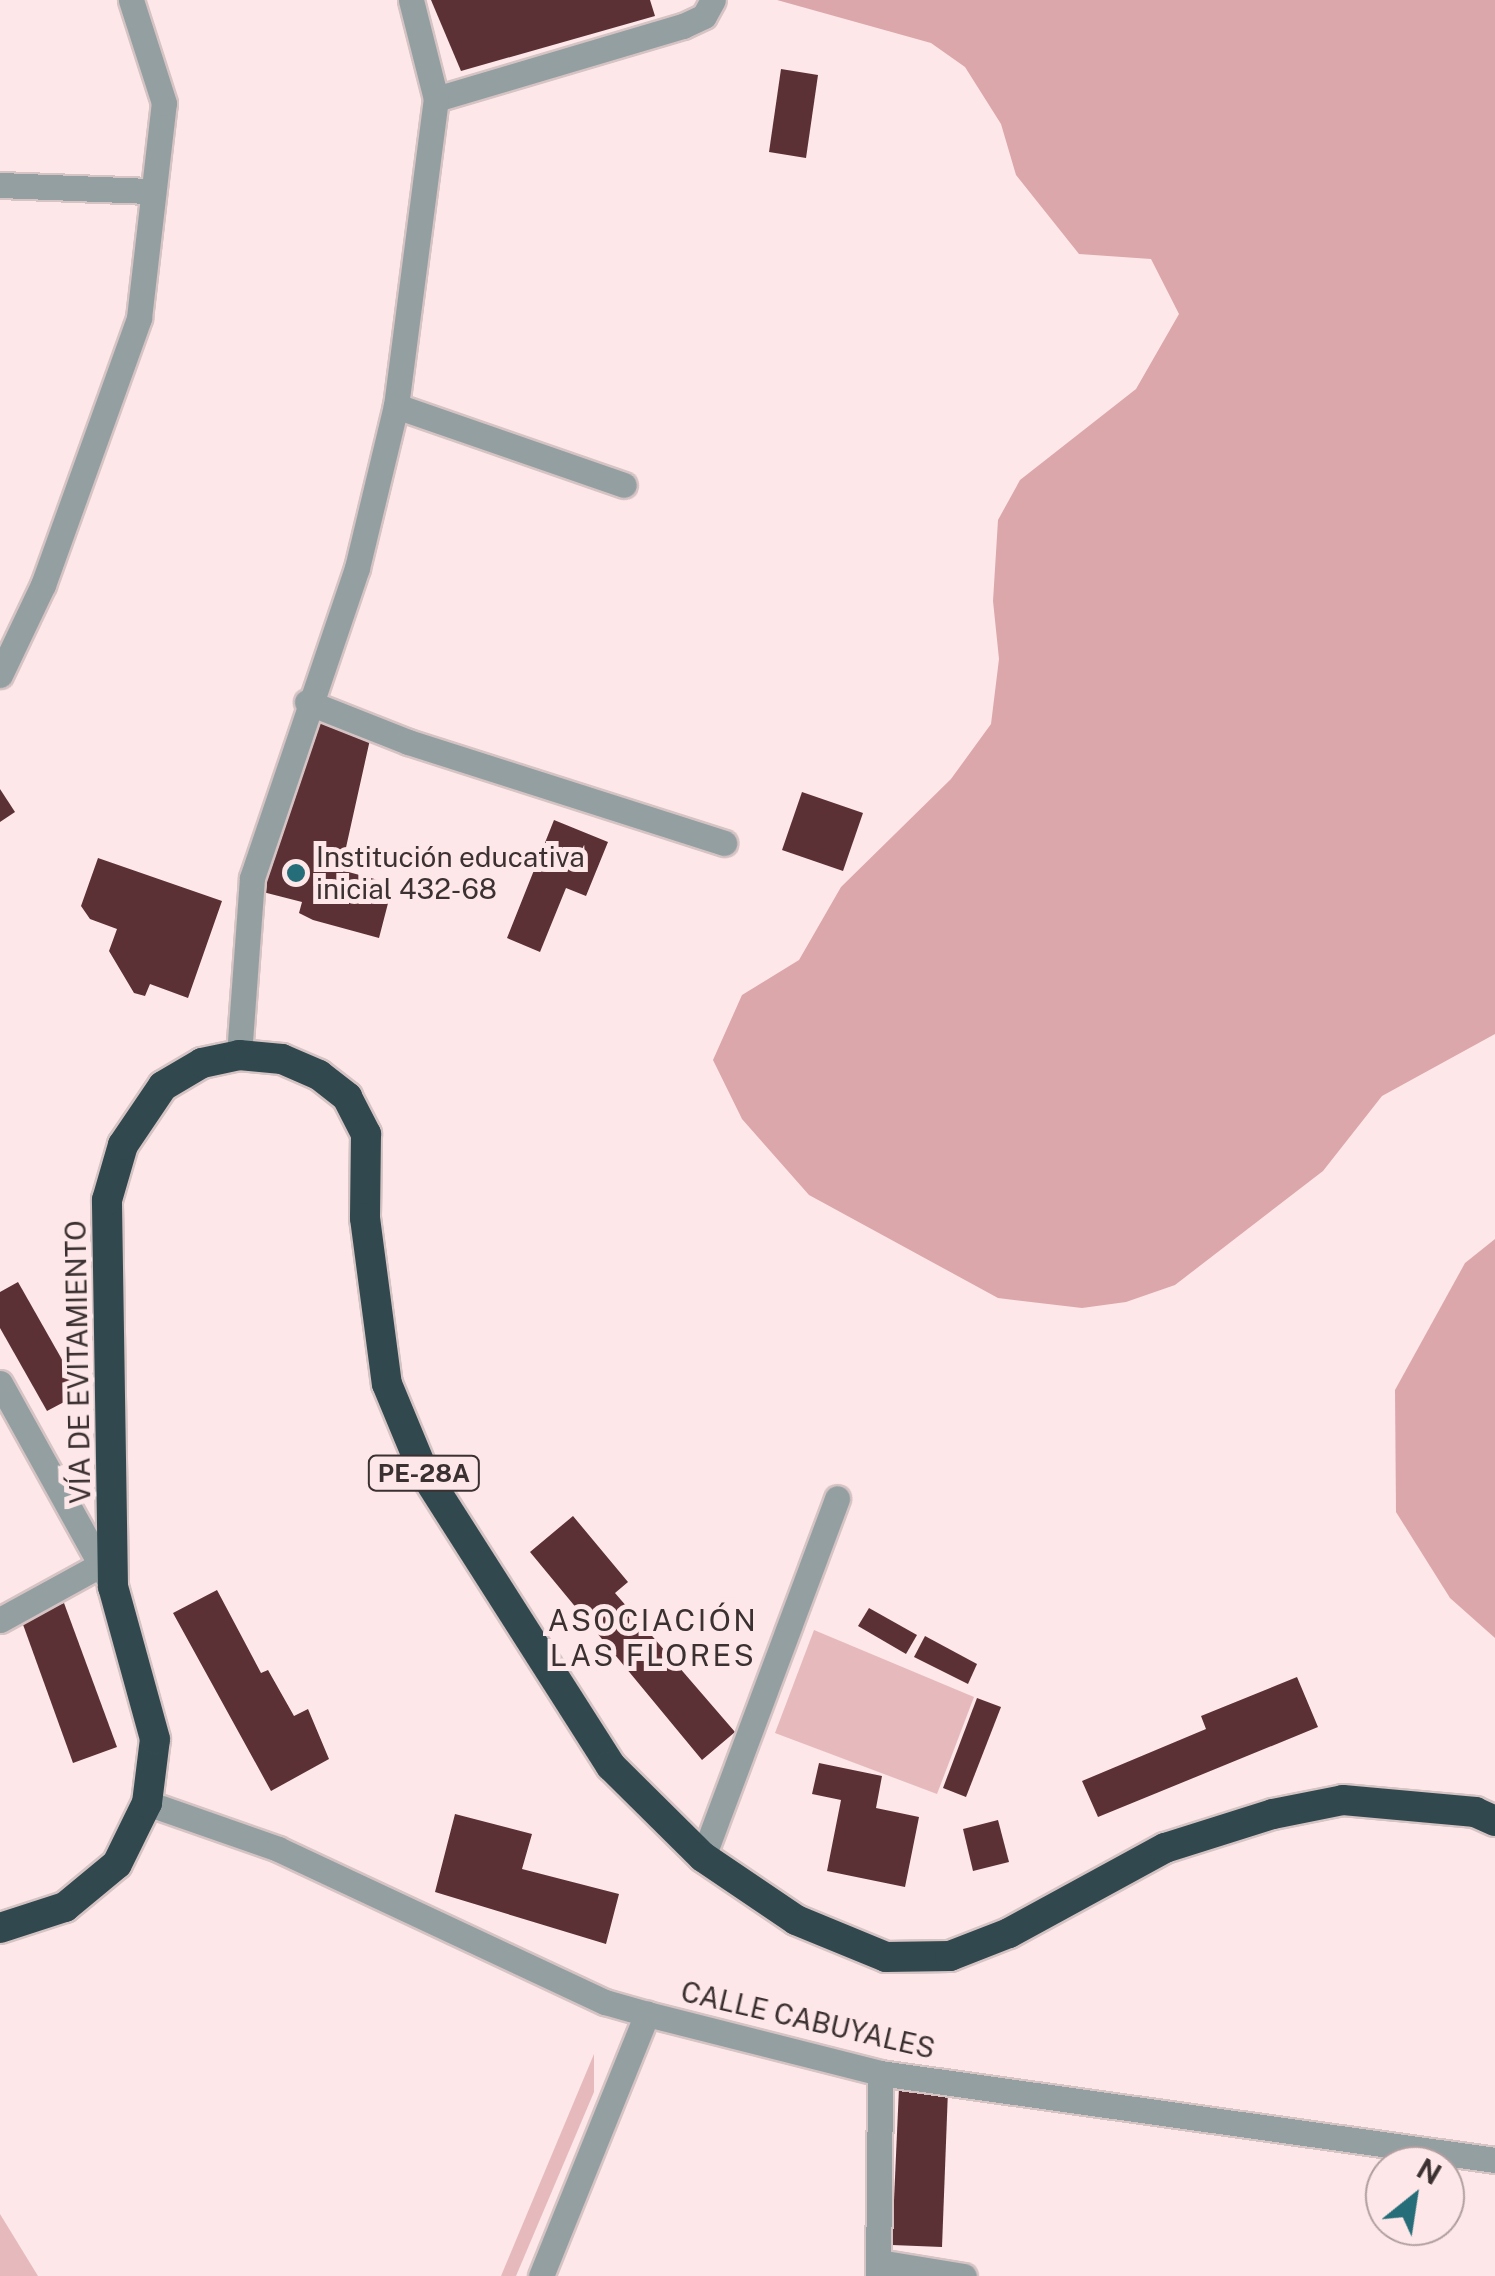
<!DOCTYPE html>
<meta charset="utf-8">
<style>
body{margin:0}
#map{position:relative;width:1495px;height:2276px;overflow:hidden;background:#fde7e8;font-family:"Public Sans",sans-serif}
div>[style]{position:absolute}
.green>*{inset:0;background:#e6babd}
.forest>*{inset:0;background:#dca7ab}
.building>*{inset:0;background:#5c3136}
.roads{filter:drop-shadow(2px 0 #d6c3c4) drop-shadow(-2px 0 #d6c3c4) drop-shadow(0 2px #d6c3c4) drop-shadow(0 -2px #d6c3c4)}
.minor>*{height:25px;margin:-12.5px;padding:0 12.5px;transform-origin:12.5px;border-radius:12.5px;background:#949fa1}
.highway>*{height:30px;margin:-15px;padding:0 15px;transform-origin:15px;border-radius:15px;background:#31494e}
.dots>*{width:28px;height:28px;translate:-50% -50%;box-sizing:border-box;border:5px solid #fde7e8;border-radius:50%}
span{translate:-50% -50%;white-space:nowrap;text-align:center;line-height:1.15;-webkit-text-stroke:10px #fde7e8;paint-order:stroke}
.shield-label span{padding:2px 8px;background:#fde7e8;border:2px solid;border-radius:8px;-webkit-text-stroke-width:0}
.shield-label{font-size:25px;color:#3c3132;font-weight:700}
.poi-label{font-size:28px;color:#3c3132}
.left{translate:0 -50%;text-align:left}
.street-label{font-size:28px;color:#3c3132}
.neighbourhood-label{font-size:30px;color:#3c3132;letter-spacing:2.5px}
.north{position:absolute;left:1365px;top:2146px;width:100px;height:100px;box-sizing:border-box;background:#fde7e8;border:2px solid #b09e9f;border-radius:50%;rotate:30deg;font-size:28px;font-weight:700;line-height:40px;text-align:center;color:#3c3132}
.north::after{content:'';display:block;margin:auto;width:35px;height:45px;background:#256d79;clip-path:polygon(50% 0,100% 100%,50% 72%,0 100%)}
</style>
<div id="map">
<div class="green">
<i style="clip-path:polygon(814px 1630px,974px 1697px,937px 1794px,775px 1733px)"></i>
<i style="clip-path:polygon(594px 2054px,594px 2092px,516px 2276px,501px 2276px)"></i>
<i style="clip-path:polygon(0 2214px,38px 2276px,0 2276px)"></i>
</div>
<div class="forest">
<i style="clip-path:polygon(777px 0,1495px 0,1495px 1034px,1382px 1096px,1323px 1171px,1175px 1285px,1126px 1302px,1082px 1308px,998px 1298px,809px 1195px,742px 1119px,713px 1060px,742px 995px,799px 960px,841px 887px,951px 779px,991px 724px,999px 659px,993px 601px,998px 520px,1020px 480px,1136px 389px,1179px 314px,1151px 259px,1079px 254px,1016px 175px,1001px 124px,965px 67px,931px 43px)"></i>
<i style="clip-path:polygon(1495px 1239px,1495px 1638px,1450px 1598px,1396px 1512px,1395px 1390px,1465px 1263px)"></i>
</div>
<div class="building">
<i style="clip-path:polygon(431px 0,650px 0,655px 16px,461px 71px)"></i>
<i style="clip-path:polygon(781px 69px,818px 75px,806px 158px,769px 152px)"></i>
<i style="clip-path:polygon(317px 721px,371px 735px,341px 870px,393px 884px,379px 938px,313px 920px,299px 913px,302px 902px,259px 891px)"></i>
<i style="clip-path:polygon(0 789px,15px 812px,0 822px)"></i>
<i style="clip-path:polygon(802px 792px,863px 813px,843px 871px,782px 850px)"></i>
<i style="clip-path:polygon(554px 820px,608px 842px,586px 896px,566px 888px,540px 952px,507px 938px)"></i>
<i style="clip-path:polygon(98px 858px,222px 901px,188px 998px,150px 984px,145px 996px,134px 993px,109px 951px,117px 929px,90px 919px,81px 906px)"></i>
<i style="clip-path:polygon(18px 1282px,81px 1393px,47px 1411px,0 1328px,0 1292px)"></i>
<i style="clip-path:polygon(573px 1516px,628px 1582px,615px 1593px,735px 1732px,702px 1760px,530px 1552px)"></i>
<i style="clip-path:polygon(217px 1590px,261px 1673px,268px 1670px,294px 1716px,308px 1709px,329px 1759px,271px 1791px,173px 1613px)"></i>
<i style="clip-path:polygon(64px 1603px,117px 1747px,73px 1763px,21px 1619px)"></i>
<i style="clip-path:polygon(869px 1608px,917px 1635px,906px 1654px,858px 1626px)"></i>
<i style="clip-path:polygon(925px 1636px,977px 1664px,968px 1684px,914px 1657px)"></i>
<i style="clip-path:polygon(1297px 1677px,1318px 1727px,1098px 1817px,1082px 1781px,1206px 1729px,1201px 1716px)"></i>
<i style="clip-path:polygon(977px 1698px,1001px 1707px,966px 1797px,943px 1788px)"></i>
<i style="clip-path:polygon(819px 1763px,882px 1776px,876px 1808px,919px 1817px,905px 1887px,827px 1871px,841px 1800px,812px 1794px)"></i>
<i style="clip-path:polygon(455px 1814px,532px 1834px,522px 1869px,619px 1894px,606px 1944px,435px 1892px)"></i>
<i style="clip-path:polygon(998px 1820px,1009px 1862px,973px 1871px,963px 1829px)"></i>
<i style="clip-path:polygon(899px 2088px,948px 2090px,942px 2247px,892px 2245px)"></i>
</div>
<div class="roads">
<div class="minor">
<i style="left:436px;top:99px;width:258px;rotate:-16.5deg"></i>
<i style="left:683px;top:26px;width:23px;rotate:-25deg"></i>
<i style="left:704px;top:16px;width:18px;rotate:-61deg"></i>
<i style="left:0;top:185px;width:149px;rotate:2.3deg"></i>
<i style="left:396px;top:406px;width:241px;rotate:19.1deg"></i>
<i style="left:0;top:675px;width:100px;rotate:-64.5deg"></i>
<i style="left:43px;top:585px;width:284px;rotate:-70.2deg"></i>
<i style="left:139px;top:318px;width:216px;rotate:-83.4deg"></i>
<i style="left:164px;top:103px;width:108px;rotate:-107.8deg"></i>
<i style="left:307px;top:702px;width:109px;rotate:21.6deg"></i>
<i style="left:408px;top:742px;width:332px;rotate:17.7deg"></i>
<i style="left:239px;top:1055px;width:177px;rotate:-85.8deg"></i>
<i style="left:252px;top:878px;width:327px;rotate:-71.3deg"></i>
<i style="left:357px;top:568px;width:167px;rotate:-76.5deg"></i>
<i style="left:396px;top:406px;width:310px;rotate:-82.6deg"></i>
<i style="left:436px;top:99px;width:102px;rotate:-104.2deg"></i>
<i style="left:0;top:1383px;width:233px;rotate:61deg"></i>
<i style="left:0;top:1620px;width:114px;rotate:-28.8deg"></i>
<i style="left:147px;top:1803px;width:139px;rotate:19.3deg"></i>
<i style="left:278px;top:1849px;width:361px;rotate:25.1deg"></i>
<i style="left:605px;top:2002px;width:44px;rotate:15.9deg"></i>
<i style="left:647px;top:2014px;width:240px;rotate:14.2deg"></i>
<i style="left:880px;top:2073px;width:621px;rotate:8.05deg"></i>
<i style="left:703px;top:1857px;width:383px;rotate:-69.5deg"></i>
<i style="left:879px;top:2262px;width:86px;rotate:9.4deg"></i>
<i style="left:541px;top:2276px;width:283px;rotate:-68deg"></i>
<i style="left:878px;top:2276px;width:203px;rotate:-89.4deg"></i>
</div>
<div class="highway">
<i style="left:0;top:1928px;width:68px;rotate:-17.9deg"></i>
<i style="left:65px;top:1907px;width:67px;rotate:-39.6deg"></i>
<i style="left:117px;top:1864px;width:68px;rotate:-63.8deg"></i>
<i style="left:147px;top:1803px;width:64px;rotate:-82.9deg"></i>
<i style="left:155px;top:1739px;width:158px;rotate:-105.4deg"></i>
<i style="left:113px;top:1587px;width:387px;rotate:-90.9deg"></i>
<i style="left:107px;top:1200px;width:57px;rotate:-73.8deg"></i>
<i style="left:123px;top:1145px;width:71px;rotate:-55.9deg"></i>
<i style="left:163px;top:1086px;width:45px;rotate:-30.5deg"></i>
<i style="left:202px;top:1063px;width:38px;rotate:-12deg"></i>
<i style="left:239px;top:1055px;width:43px;rotate:5.3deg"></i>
<i style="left:282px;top:1059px;width:40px;rotate:23.4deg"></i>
<i style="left:319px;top:1075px;width:36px;rotate:38deg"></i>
<i style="left:347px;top:1097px;width:42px;rotate:62.8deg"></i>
<i style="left:366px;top:1134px;width:84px;rotate:90.7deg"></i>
<i style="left:365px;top:1218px;width:167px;rotate:82.5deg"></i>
<i style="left:387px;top:1384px;width:94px;rotate:67.5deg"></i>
<i style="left:423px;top:1471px;width:350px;rotate:57.5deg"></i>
<i style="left:611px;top:1766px;width:129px;rotate:44.7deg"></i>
<i style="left:703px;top:1857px;width:112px;rotate:34.1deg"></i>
<i style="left:796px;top:1920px;width:97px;rotate:22.3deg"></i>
<i style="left:886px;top:1957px;width:64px;rotate:-0.9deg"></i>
<i style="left:950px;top:1956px;width:63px;rotate:-21.3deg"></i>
<i style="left:1009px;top:1933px;width:178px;rotate:-28.6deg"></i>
<i style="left:1165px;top:1848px;width:113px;rotate:-17.5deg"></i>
<i style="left:1273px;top:1814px;width:71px;rotate:-11.3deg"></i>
<i style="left:1343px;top:1800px;width:133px;rotate:5.2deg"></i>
<i style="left:1475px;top:1812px;width:22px;rotate:24deg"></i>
</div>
</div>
<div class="dots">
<i style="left:296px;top:873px;background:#256d79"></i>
</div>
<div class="shield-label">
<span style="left:424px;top:1473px">PE-28A</span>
</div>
<div class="poi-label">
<span class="left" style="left:316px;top:873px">Institución educativa<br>inicial 432-68</span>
</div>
<div class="street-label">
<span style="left:78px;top:1362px;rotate:-91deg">VÍA DE EVITAMIENTO</span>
<span style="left:808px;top:2020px;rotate:13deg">CALLE CABUYALES</span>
</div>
<div class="neighbourhood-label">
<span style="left:653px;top:1637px">ASOCIACIÓN<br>LAS FLORES</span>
</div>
<div class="north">N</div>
</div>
